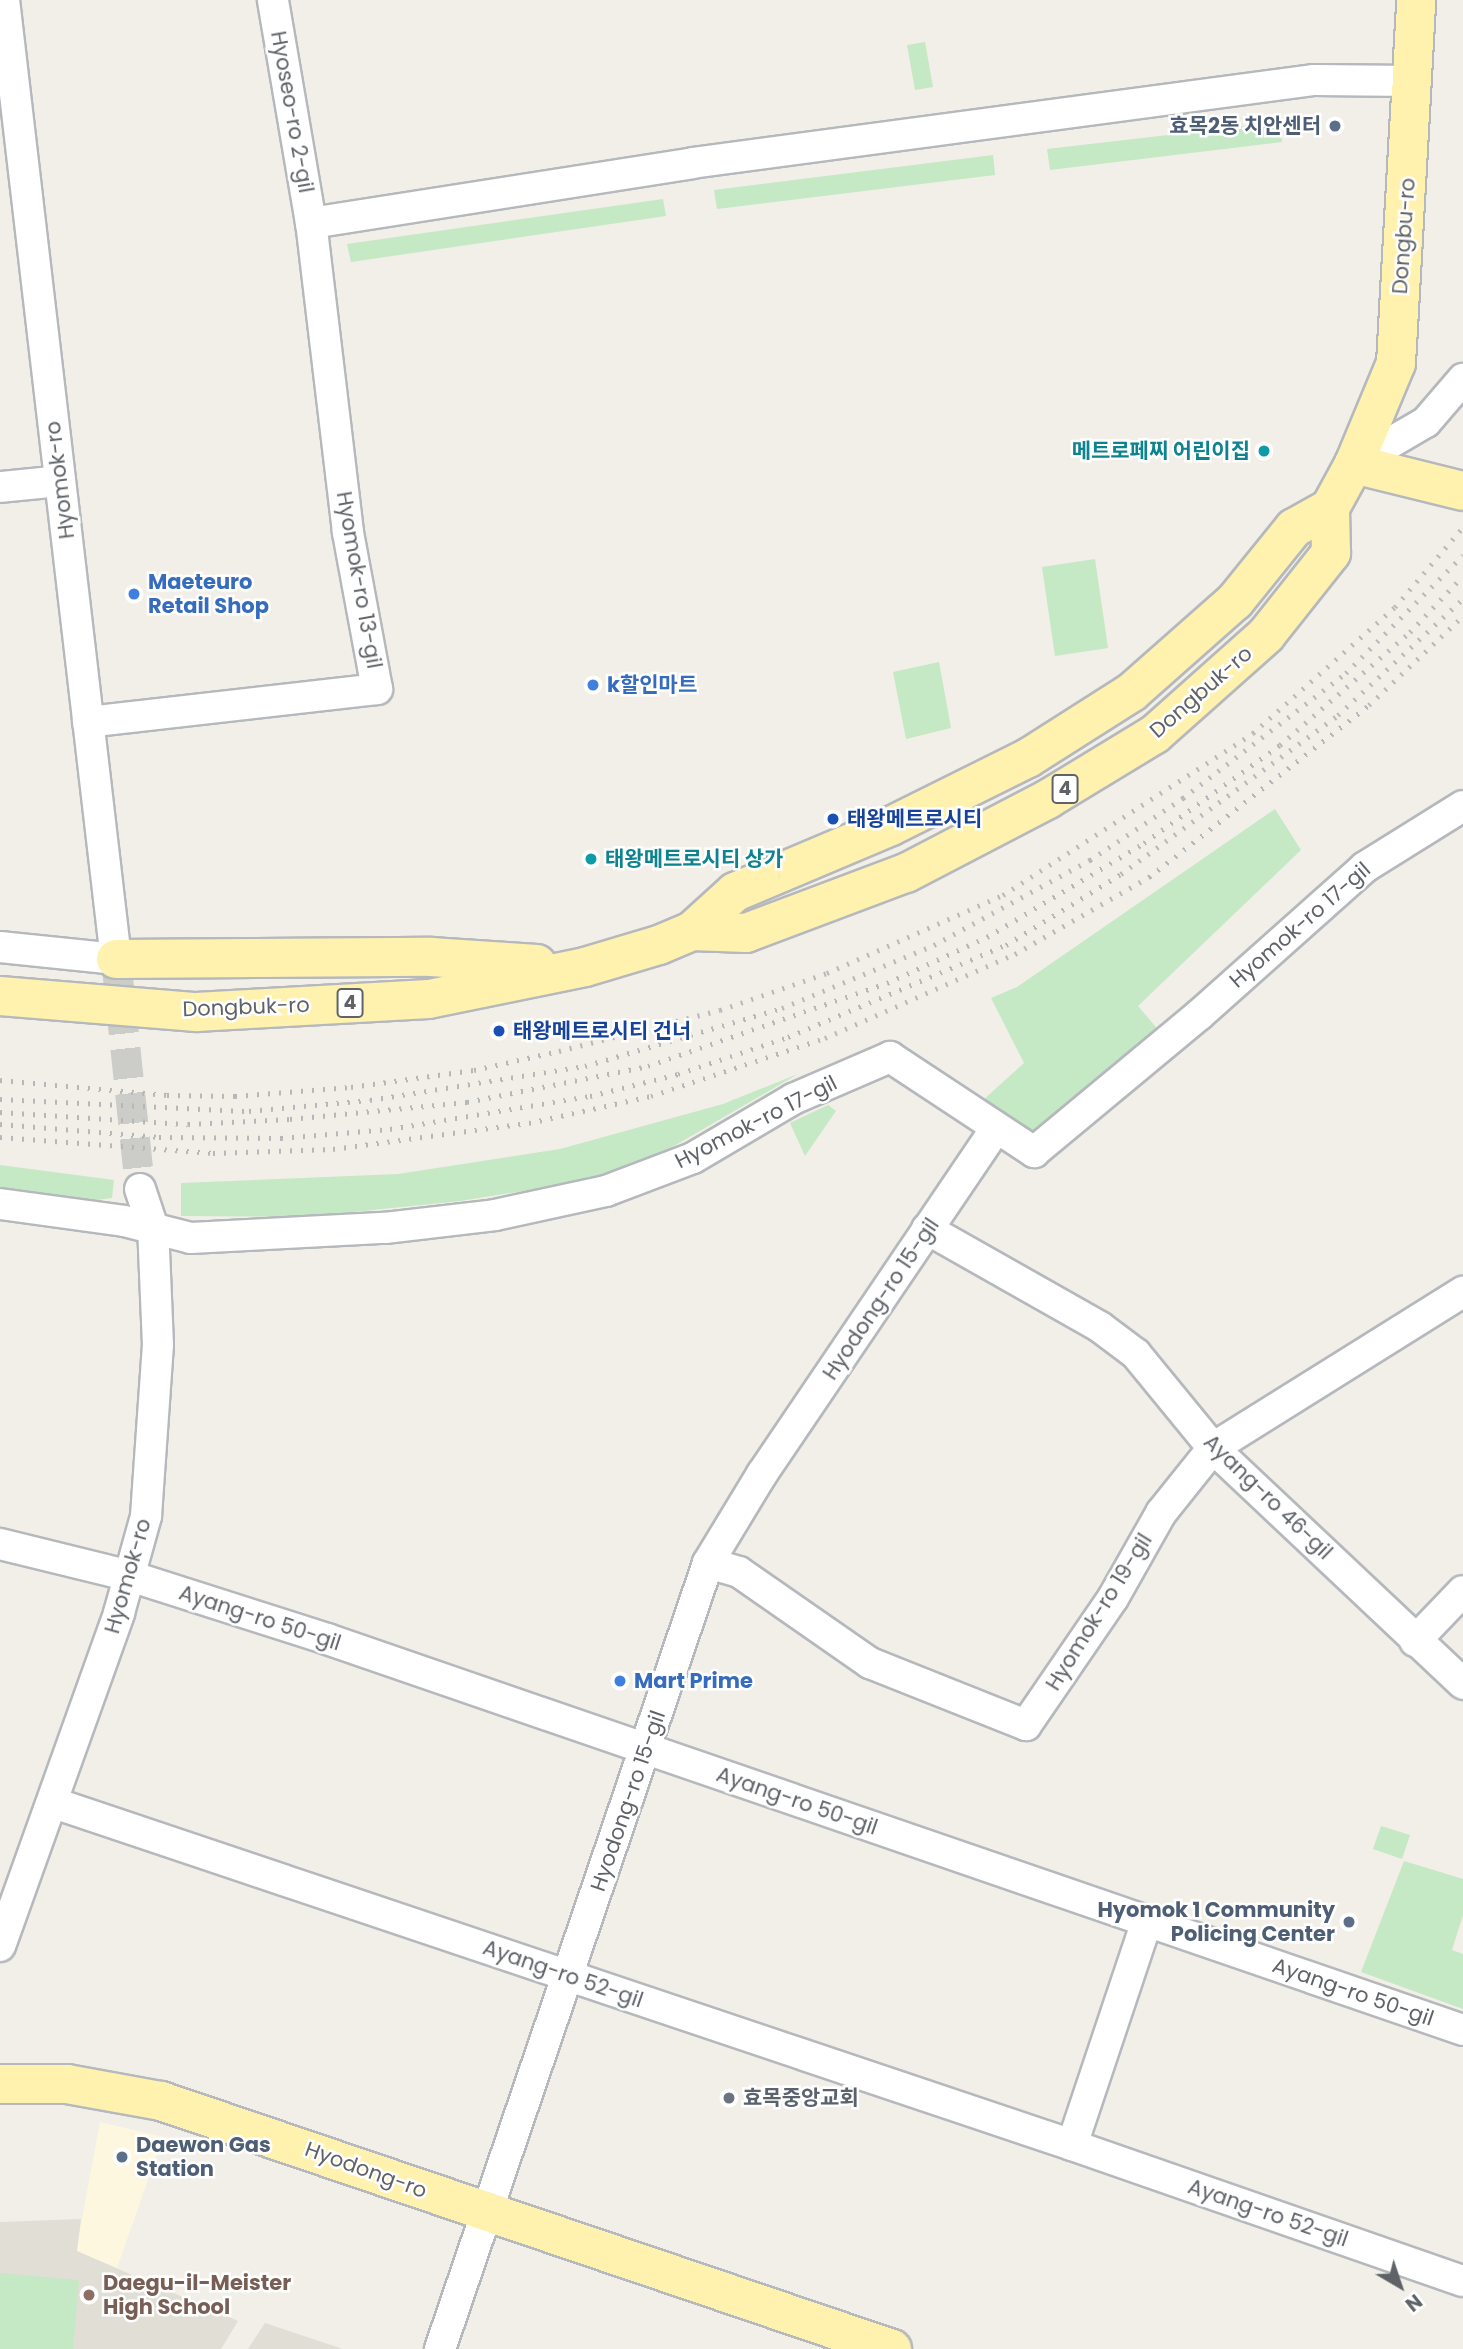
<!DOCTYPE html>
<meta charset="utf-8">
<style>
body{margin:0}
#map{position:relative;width:1463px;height:2349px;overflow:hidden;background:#f1efe8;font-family:Poppins,"Noto Sans KR",sans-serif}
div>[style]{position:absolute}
.commercial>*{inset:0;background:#fef7e0}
.education>*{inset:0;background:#e1ded6}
.green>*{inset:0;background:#c5e8c5}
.minor-tunnel>*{height:30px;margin-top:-15px;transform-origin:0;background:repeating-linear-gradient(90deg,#ccccc8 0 30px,transparent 0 45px)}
.roads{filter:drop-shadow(2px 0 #b5b8bc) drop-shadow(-2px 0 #b5b8bc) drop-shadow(0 2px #b5b8bc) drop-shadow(0 -2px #b5b8bc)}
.minor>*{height:30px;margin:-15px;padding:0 15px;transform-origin:15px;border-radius:15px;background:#fff}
.major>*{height:38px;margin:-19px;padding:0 19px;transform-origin:19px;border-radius:19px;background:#fff2af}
.rail>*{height:5px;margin-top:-2.5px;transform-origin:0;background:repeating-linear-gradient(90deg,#b6b7b8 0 2px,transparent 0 11px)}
.dots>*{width:19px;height:19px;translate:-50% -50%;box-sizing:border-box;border:4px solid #fff;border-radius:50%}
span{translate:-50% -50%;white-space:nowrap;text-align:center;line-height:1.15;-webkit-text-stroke:5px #fff;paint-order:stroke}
.shield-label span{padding:2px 5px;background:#fff;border:2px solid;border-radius:5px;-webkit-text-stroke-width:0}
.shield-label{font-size:19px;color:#5f6368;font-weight:700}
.street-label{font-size:21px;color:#5f6368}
.service-label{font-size:21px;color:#4e5e75;font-weight:700}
.right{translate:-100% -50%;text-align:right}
.left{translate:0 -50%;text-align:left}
.culture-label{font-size:21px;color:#0d838f;font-weight:700}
.shop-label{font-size:21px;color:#366cbe;font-weight:700}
.transit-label{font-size:21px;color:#164399;font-weight:700}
.worship-label{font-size:21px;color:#5b616d;font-weight:700}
.education-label{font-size:21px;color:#785e54;font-weight:700}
.north{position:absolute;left:1365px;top:2251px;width:70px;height:70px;-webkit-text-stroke:5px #fff;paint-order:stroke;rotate:141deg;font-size:19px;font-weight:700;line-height:28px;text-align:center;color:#5f6368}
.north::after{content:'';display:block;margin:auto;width:24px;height:32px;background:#5f6368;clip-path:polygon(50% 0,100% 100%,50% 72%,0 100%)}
</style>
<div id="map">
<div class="commercial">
<i style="clip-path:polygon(100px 2122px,163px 2137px,117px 2268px,76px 2251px)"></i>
</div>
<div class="education">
<i style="clip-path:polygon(81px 2219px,77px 2251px,238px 2321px,221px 2349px,0 2349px,0 2222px)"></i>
<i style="clip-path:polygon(265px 2323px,343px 2349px,248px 2349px)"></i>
</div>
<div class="green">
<i style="clip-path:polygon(925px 42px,933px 87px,915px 90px,907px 45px)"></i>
<i style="clip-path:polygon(1280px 122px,1282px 142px,1050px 170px,1047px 149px)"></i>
<i style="clip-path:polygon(993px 155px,995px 175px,717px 209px,714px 190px)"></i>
<i style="clip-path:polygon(663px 199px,666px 216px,351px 262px,347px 244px)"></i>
<i style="clip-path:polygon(1095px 559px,1108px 648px,1055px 656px,1042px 567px)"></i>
<i style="clip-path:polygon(939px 662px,951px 728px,906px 739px,893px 672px)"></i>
<i style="clip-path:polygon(1275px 809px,1301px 850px,1138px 1006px,1161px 1033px,1038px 1130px,1018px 1131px,982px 1101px,1024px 1063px,991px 998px,1017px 987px)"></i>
<i style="clip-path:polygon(798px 1074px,624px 1175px,460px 1201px,305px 1217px,181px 1216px,181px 1183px,398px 1174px,560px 1149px,723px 1104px)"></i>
<i style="clip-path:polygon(828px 1105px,836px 1111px,805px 1156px,790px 1123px)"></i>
<i style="clip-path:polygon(0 1165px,114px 1180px,112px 1198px,89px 1201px,0 1189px)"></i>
<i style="clip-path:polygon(1381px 1826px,1410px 1835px,1402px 1859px,1373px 1849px)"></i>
<i style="clip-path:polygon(1404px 1861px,1463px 1879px,1463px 1915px,1452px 1950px,1463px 1954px,1463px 2009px,1361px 1972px)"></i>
<i style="clip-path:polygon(0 2273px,79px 2280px,73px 2349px,0 2349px)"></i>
</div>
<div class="minor-tunnel">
<i style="left:116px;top:959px;width:231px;rotate:84deg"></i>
</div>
<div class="roads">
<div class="minor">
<i style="left:311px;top:223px;width:386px;rotate:-8.9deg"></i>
<i style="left:692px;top:163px;width:628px;rotate:-7.6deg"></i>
<i style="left:1314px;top:80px;width:101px;rotate:0.6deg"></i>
<i style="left:1354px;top:464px;width:83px;rotate:-30.3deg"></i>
<i style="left:1426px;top:422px;width:57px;rotate:-49.3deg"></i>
<i style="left:0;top:487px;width:60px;rotate:-5.7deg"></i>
<i style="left:88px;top:722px;width:291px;rotate:-6.5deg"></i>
<i style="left:377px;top:689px;width:160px;rotate:-100.5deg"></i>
<i style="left:348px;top:532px;width:311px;rotate:-96.8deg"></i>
<i style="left:311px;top:223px;width:226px;rotate:-99.7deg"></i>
<i style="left:0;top:947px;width:117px;rotate:5.9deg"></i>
<i style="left:116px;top:959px;width:966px;rotate:-96.66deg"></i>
<i style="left:0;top:1204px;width:125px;rotate:7.8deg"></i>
<i style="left:124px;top:1221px;width:69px;rotate:14.2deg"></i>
<i style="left:191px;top:1238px;width:194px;rotate:-3deg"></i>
<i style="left:385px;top:1228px;width:111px;rotate:-6.7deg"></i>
<i style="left:495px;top:1215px;width:114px;rotate:-12.2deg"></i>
<i style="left:606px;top:1191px;width:93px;rotate:-20.8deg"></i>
<i style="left:693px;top:1158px;width:116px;rotate:-30.5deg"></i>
<i style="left:793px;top:1099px;width:106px;rotate:-23.4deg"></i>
<i style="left:890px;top:1057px;width:173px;rotate:33.4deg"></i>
<i style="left:1034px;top:1152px;width:214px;rotate:-39.7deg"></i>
<i style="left:1199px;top:1015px;width:222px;rotate:-41.7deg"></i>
<i style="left:1365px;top:867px;width:115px;rotate:-31.9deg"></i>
<i style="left:927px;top:1229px;width:199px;rotate:29.5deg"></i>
<i style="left:1100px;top:1327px;width:45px;rotate:36.9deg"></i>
<i style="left:1136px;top:1354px;width:122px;rotate:50.7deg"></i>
<i style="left:1213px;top:1448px;width:344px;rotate:43.3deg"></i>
<i style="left:0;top:1544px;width:134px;rotate:13.8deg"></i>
<i style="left:130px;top:1576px;width:207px;rotate:17.7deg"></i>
<i style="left:327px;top:1639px;width:1201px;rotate:18.99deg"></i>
<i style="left:708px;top:1563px;width:32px;rotate:16deg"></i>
<i style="left:739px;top:1572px;width:160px;rotate:34.8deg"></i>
<i style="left:870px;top:1663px;width:168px;rotate:21.7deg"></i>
<i style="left:1026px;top:1725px;width:154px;rotate:-55.6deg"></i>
<i style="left:1113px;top:1598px;width:98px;rotate:-60.5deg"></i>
<i style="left:1161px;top:1513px;width:83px;rotate:-51.3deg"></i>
<i style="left:1213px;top:1448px;width:295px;rotate:-32deg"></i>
<i style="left:1415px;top:1641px;width:69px;rotate:-46.2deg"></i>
<i style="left:54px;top:1803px;width:1074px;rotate:18.57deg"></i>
<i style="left:1072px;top:2145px;width:414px;rotate:19.2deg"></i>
<i style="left:0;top:1946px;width:354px;rotate:-70.3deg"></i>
<i style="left:119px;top:1613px;width:101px;rotate:-74.4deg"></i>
<i style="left:146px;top:1516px;width:171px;rotate:-86deg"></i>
<i style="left:158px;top:1345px;width:117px;rotate:-92.4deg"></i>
<i style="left:153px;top:1228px;width:41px;rotate:-108.4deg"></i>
<i style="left:1072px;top:2145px;width:236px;rotate:-71.5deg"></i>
<i style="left:440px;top:2349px;width:830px;rotate:-71.17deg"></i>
<i style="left:708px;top:1563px;width:104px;rotate:-58.8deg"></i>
<i style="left:762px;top:1474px;width:418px;rotate:-55.9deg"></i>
</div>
<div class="major">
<i style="left:1354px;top:464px;width:109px;rotate:-67.4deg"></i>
<i style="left:1396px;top:363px;width:364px;rotate:-86.8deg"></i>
<i style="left:692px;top:931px;width:54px;rotate:2.1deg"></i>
<i style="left:746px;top:933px;width:171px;rotate:-20.6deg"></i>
<i style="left:906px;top:873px;width:160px;rotate:-27.5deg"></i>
<i style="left:1048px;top:799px;width:125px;rotate:-31.3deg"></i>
<i style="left:1155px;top:734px;width:149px;rotate:-41.7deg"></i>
<i style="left:1266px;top:635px;width:105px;rotate:-51.6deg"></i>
<i style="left:1331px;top:553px;width:45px;rotate:-91.3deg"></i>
<i style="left:1330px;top:508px;width:50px;rotate:-61.4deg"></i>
<i style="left:1354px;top:464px;width:112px;rotate:13.9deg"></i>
<i style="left:116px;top:959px;width:315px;rotate:-0.4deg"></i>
<i style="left:431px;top:957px;width:106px;rotate:3.8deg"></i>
<i style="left:0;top:996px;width:197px;rotate:4.7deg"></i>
<i style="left:196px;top:1012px;width:233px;rotate:-3.2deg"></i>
<i style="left:429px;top:999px;width:159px;rotate:-11.6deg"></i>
<i style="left:585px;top:967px;width:77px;rotate:-16.6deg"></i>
<i style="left:659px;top:945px;width:36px;rotate:-23deg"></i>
<i style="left:692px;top:931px;width:58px;rotate:-42.2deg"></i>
<i style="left:735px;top:892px;width:169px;rotate:-22.9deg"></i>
<i style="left:891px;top:826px;width:153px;rotate:-26.4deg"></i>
<i style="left:1028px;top:758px;width:123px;rotate:-32.4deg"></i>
<i style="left:1132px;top:692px;width:137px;rotate:-41.5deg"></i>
<i style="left:1235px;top:601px;width:94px;rotate:-51.1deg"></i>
<i style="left:1294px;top:528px;width:41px;rotate:-29.1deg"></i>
<i style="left:0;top:2084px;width:67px"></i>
<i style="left:67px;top:2084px;width:96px;rotate:10.3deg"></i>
<i style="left:161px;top:2101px;width:772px;rotate:18.74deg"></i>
</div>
</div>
<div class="rail">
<i style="left:0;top:1080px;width:168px;rotate:5.1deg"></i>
<i style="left:167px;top:1095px;width:68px;rotate:0.8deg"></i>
<i style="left:235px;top:1096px;width:116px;rotate:-4.4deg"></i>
<i style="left:351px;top:1087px;width:124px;rotate:-7.9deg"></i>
<i style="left:474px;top:1070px;width:87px;rotate:-12.6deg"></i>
<i style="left:559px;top:1051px;width:166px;rotate:-14.3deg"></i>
<i style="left:720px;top:1010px;width:113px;rotate:-19.1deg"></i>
<i style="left:827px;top:973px;width:193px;rotate:-23.9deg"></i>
<i style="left:1003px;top:895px;width:298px;rotate:-32.9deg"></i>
<i style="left:1253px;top:733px;width:190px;rotate:-41.6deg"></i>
<i style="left:1395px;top:607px;width:105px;rotate:-49.6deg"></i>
<i style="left:0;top:1099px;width:249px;rotate:2.8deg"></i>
<i style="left:249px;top:1111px;width:121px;rotate:-5.2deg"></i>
<i style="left:370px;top:1100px;width:218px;rotate:-9deg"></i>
<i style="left:585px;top:1066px;width:205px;rotate:-16.4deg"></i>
<i style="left:782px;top:1008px;width:165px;rotate:-22.5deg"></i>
<i style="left:934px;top:945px;width:178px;rotate:-28.6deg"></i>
<i style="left:1090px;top:860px;width:112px;rotate:-33.7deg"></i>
<i style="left:1183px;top:798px;width:205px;rotate:-37.5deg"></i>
<i style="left:1346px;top:673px;width:166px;rotate:-45.2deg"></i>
<i style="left:0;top:1112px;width:188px;rotate:3.7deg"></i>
<i style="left:188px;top:1124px;width:102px;rotate:-2.8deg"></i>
<i style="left:290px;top:1119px;width:178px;rotate:-5.5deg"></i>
<i style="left:467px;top:1102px;width:185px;rotate:-11.2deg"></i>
<i style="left:648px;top:1066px;width:253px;rotate:-19.2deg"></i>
<i style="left:887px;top:983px;width:110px;rotate:-24.7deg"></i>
<i style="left:987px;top:937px;width:183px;rotate:-30.9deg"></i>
<i style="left:1144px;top:843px;width:168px;rotate:-35.8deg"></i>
<i style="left:1280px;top:745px;width:172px;rotate:-41deg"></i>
<i style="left:1410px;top:632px;width:77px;rotate:-46.6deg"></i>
<i style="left:0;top:1124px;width:160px;rotate:4.7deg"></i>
<i style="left:159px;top:1137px;width:122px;rotate:0.5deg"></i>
<i style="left:281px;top:1138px;width:109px;rotate:-4.7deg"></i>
<i style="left:390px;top:1129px;width:203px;rotate:-9.4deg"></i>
<i style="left:590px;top:1096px;width:91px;rotate:-14deg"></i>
<i style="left:678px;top:1074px;width:116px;rotate:-18.6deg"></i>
<i style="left:788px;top:1037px;width:237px;rotate:-22.9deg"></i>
<i style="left:1006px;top:945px;width:135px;rotate:-31.7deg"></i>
<i style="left:1121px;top:874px;width:269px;rotate:-36.2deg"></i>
<i style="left:1338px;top:715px;width:171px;rotate:-42.9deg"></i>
<i style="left:0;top:1137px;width:214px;rotate:4.3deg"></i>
<i style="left:213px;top:1153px;width:120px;rotate:-1.9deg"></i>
<i style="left:333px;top:1149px;width:198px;rotate:-7.6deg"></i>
<i style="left:529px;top:1123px;width:125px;rotate:-12.5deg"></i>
<i style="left:651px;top:1096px;width:183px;rotate:-18.4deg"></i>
<i style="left:825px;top:1038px;width:208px;rotate:-23.9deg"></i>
<i style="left:1015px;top:954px;width:155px;rotate:-29.9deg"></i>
<i style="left:1149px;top:877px;width:279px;rotate:-38deg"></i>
<i style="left:1369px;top:705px;width:129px;rotate:-43.4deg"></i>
</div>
<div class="dots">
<i style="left:1335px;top:126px;background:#5c6f8a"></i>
<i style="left:1264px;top:451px;background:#0f9aa8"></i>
<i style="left:134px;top:594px;background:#3f7fe0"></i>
<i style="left:593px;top:685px;background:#3f7fe0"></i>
<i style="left:833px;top:819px;background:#1a4fb4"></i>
<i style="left:591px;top:859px;background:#0f9aa8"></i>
<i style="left:499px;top:1031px;background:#1a4fb4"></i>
<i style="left:620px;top:1681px;background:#3f7fe0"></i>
<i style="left:1349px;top:1922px;background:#5c6f8a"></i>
<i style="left:729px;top:2098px;background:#6b7280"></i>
<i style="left:122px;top:2157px;background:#5c6f8a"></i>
<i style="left:89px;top:2295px;background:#8d6e63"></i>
</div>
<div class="shield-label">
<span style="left:1065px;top:789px">4</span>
<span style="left:350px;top:1003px">4</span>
</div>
<div class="street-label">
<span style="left:292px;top:112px;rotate:80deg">Hyoseo-ro 2-gil</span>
<span style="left:1404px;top:236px;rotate:-86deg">Dongbu-ro</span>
<span style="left:60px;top:480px;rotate:-97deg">Hyomok-ro</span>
<span style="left:359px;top:580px;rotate:80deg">Hyomok-ro 13-gil</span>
<span style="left:1201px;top:692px;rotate:-41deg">Dongbuk-ro</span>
<span style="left:1300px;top:925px;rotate:-41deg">Hyomok-ro 17-gil</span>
<span style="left:246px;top:1007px;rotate:-2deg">Dongbuk-ro</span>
<span style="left:756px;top:1122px;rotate:-27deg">Hyomok-ro 17-gil</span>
<span style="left:881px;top:1299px;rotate:-56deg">Hyodong-ro 15-gil</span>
<span style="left:1268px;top:1497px;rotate:44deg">Ayang-ro 46-gil</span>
<span style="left:128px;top:1576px;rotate:-74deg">Hyomok-ro</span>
<span style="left:1099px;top:1612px;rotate:-58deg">Hyomok-ro 19-gil</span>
<span style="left:260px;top:1618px;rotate:18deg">Ayang-ro 50-gil</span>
<span style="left:628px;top:1801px;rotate:-71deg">Hyodong-ro 15-gil</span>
<span style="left:797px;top:1801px;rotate:19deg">Ayang-ro 50-gil</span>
<span style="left:563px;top:1974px;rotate:19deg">Ayang-ro 52-gil</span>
<span style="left:1353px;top:1992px;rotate:19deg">Ayang-ro 50-gil</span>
<span style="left:366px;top:2170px;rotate:20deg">Hyodong-ro</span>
<span style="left:1268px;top:2213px;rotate:19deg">Ayang-ro 52-gil</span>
</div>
<div class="service-label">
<span class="right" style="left:1321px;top:126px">효목2동 치안센터</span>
<span class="right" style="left:1335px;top:1922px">Hyomok 1 Community<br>Policing Center</span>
<span class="left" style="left:136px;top:2157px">Daewon Gas<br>Station</span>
</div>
<div class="culture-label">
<span class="right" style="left:1250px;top:451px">메트로페찌 어린이집</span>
<span class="left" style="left:605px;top:859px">태왕메트로시티 상가</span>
</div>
<div class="shop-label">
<span class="left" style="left:148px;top:594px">Maeteuro<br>Retail Shop</span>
<span class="left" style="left:607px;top:685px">k할인마트</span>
<span class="left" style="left:634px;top:1681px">Mart Prime</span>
</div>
<div class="transit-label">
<span class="left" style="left:847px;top:819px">태왕메트로시티</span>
<span class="left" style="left:513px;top:1031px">태왕메트로시티 건너</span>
</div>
<div class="worship-label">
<span class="left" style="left:743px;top:2098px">효목중앙교회</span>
</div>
<div class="education-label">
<span class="left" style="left:103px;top:2295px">Daegu-il-Meister<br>High School</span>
</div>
<div class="north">N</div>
</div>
